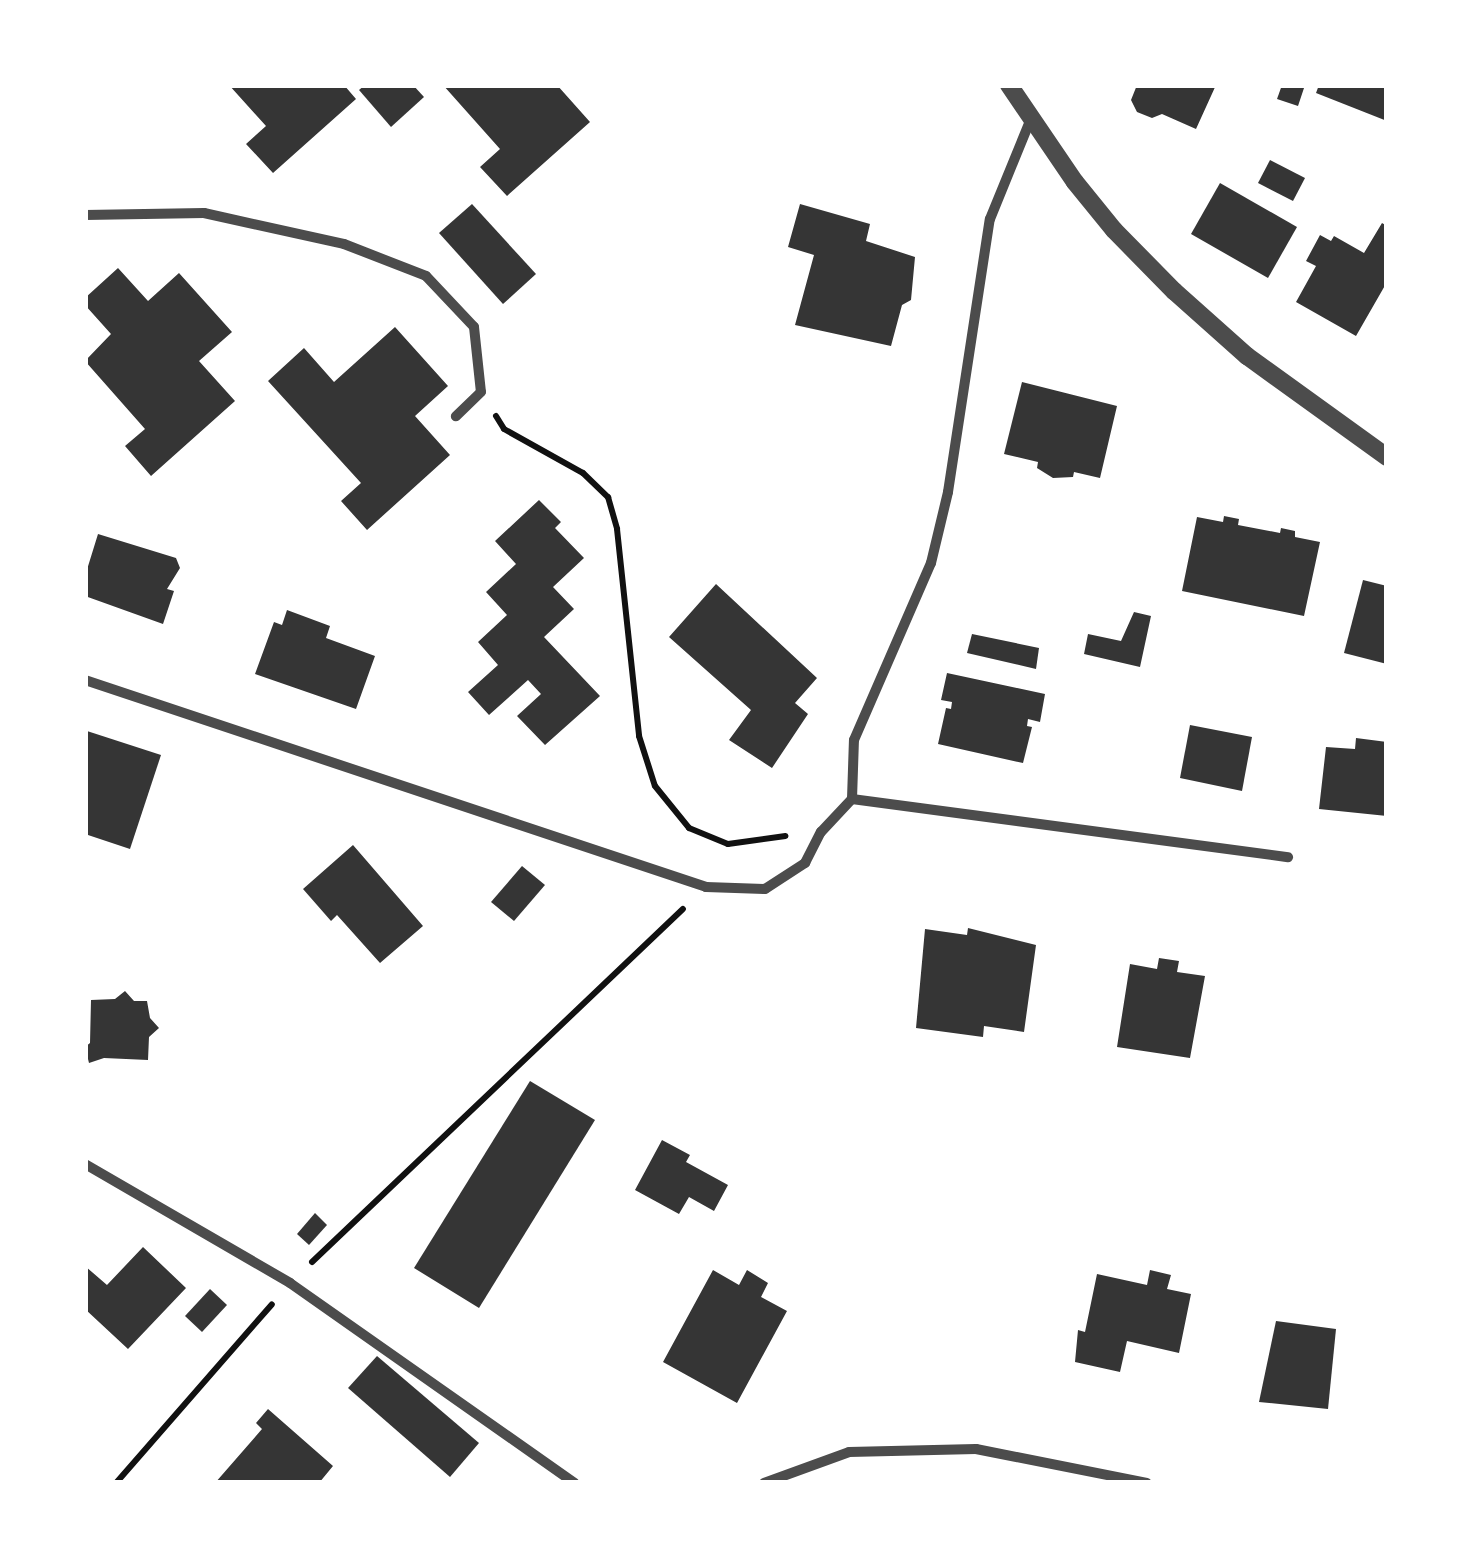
<!DOCTYPE html>
<style>
body{margin:0}
#map{position:relative;width:1472px;height:1568px;overflow:hidden;background:#fff;font-family:"Asap Condensed",sans-serif}
div>[style]{position:absolute}
.building>*{inset:0;background:#353535}
.path>*{height:6px;margin:-3px;padding:0 3px;transform-origin:3px;border-radius:3px;background:#111}
.minor>*{height:10px;margin:-5px;padding:0 5px;transform-origin:5px;border-radius:5px;background:#4c4c4c}
.tertiary>*{height:18px;margin:-9px;padding:0 9px;transform-origin:9px;border-radius:9px;background:#4c4c4c}
span{translate:-50% -50%;white-space:nowrap;text-align:center;line-height:1.15;-webkit-text-stroke:8px #fff;paint-order:stroke}
.frame{position:absolute;inset:0;border:88px solid #fff;pointer-events:none}
</style>
<div id="map">
<div class="building">
<i style="clip-path:polygon(229px 85px,344px 85px,356px 99px,273px 173px,246px 144px,266px 126px)"></i>
<i style="clip-path:polygon(365px 85px,413px 85px,424px 97px,391px 127px,359px 90px)"></i>
<i style="clip-path:polygon(443px 85px,557px 85px,590px 122px,507px 196px,480px 167px,500px 149px)"></i>
<i style="clip-path:polygon(1137px 85px,1216px 85px,1196px 129px,1162px 114px,1152px 118px,1137px 112px,1131px 100px)"></i>
<i style="clip-path:polygon(1282px 85px,1305px 85px,1298px 106px,1277px 99px)"></i>
<i style="clip-path:polygon(1319px 85px,1387px 85px,1387px 121px,1316px 93px)"></i>
<i style="clip-path:polygon(1270px 160px,1305px 178px,1293px 201px,1258px 183px)"></i>
<i style="clip-path:polygon(1220px 183px,1297px 227px,1268px 278px,1191px 234px)"></i>
<i style="clip-path:polygon(472px 204px,536px 274px,503px 304px,439px 233px)"></i>
<i style="clip-path:polygon(800px 204px,870px 224px,866px 241px,915px 257px,911px 300px,902px 305px,891px 346px,795px 325px,814px 255px,788px 247px)"></i>
<i style="clip-path:polygon(1382px 223px,1387px 226px,1387px 282px,1356px 336px,1296px 302px,1316px 266px,1306px 261px,1320px 235px,1331px 241px,1334px 236px,1364px 253px)"></i>
<i style="clip-path:polygon(118px 268px,148px 301px,179px 273px,232px 332px,199px 361px,235px 401px,151px 476px,125px 446px,145px 429px,85px 361px,111px 334px,85px 305px,85px 298px)"></i>
<i style="clip-path:polygon(395px 327px,448px 386px,415px 416px,450px 455px,367px 530px,341px 501px,361px 483px,268px 381px,304px 348px,334px 382px)"></i>
<i style="clip-path:polygon(1022px 382px,1117px 406px,1100px 478px,1074px 472px,1073px 477px,1053px 478px,1037px 468px,1038px 462px,1004px 454px)"></i>
<i style="clip-path:polygon(539px 500px,561px 522px,555px 528px,584px 558px,553px 587px,574px 609px,544px 637px,600px 696px,545px 745px,517px 716px,541px 694px,528px 680px,489px 715px,468px 692px,498px 665px,478px 642px,507px 615px,486px 592px,516px 564px,495px 541px)"></i>
<i style="clip-path:polygon(1224px 516px,1239px 519px,1238px 525px,1280px 533px,1281px 528px,1295px 531px,1295px 537px,1320px 542px,1304px 616px,1182px 591px,1197px 517px,1223px 522px)"></i>
<i style="clip-path:polygon(98px 534px,176px 558px,180px 568px,167px 589px,174px 591px,163px 624px,85px 596px,85px 576px)"></i>
<i style="clip-path:polygon(1363px 580px,1387px 586px,1387px 664px,1344px 653px)"></i>
<i style="clip-path:polygon(716px 584px,817px 678px,795px 703px,808px 714px,772px 768px,729px 740px,751px 710px,669px 637px)"></i>
<i style="clip-path:polygon(287px 610px,330px 626px,326px 638px,375px 656px,356px 709px,255px 674px,274px 622px,282px 625px)"></i>
<i style="clip-path:polygon(1134px 612px,1151px 616px,1140px 667px,1084px 654px,1088px 634px,1121px 641px)"></i>
<i style="clip-path:polygon(972px 634px,1039px 648px,1036px 669px,967px 653px)"></i>
<i style="clip-path:polygon(947px 673px,1045px 694px,1040px 722px,1028px 719px,1027px 726px,1032px 727px,1023px 763px,938px 744px,946px 708px,951px 709px,952px 702px,941px 700px)"></i>
<i style="clip-path:polygon(1190px 725px,1252px 737px,1242px 791px,1180px 778px)"></i>
<i style="clip-path:polygon(87px 731px,161px 755px,130px 849px,85px 834px)"></i>
<i style="clip-path:polygon(1356px 738px,1387px 742px,1387px 816px,1319px 809px,1326px 747px,1355px 749px)"></i>
<i style="clip-path:polygon(353px 845px,423px 926px,380px 963px,337px 915px,331px 921px,303px 889px)"></i>
<i style="clip-path:polygon(522px 866px,545px 885px,514px 921px,491px 902px)"></i>
<i style="clip-path:polygon(968px 928px,1036px 945px,1024px 1032px,984px 1026px,983px 1037px,916px 1028px,925px 929px,967px 935px)"></i>
<i style="clip-path:polygon(1159px 958px,1179px 961px,1177px 972px,1205px 976px,1190px 1058px,1117px 1047px,1130px 964px,1157px 969px)"></i>
<i style="clip-path:polygon(125px 991px,134px 1001px,147px 1001px,150px 1018px,159px 1028px,149px 1037px,148px 1060px,104px 1058px,89px 1063px,85px 1047px,90px 1043px,91px 1000px,115px 999px)"></i>
<i style="clip-path:polygon(530px 1081px,595px 1120px,479px 1308px,414px 1268px)"></i>
<i style="clip-path:polygon(662px 1140px,690px 1155px,686px 1162px,728px 1185px,714px 1211px,689px 1197px,679px 1214px,635px 1190px)"></i>
<i style="clip-path:polygon(315px 1213px,327px 1225px,309px 1245px,297px 1234px)"></i>
<i style="clip-path:polygon(143px 1247px,186px 1288px,128px 1349px,85px 1309px,85px 1266px,107px 1285px)"></i>
<i style="clip-path:polygon(713px 1270px,739px 1285px,747px 1270px,768px 1283px,761px 1297px,787px 1311px,737px 1403px,663px 1362px)"></i>
<i style="clip-path:polygon(1150px 1270px,1171px 1275px,1167px 1289px,1191px 1294px,1179px 1353px,1127px 1341px,1120px 1372px,1075px 1362px,1078px 1330px,1085px 1332px,1097px 1274px,1147px 1285px)"></i>
<i style="clip-path:polygon(210px 1289px,227px 1305px,202px 1332px,185px 1316px)"></i>
<i style="clip-path:polygon(1276px 1321px,1336px 1329px,1328px 1409px,1259px 1402px)"></i>
<i style="clip-path:polygon(377px 1356px,479px 1443px,450px 1477px,348px 1388px)"></i>
<i style="clip-path:polygon(268px 1409px,333px 1466px,319px 1483px,215px 1483px,262px 1429px,256px 1423px)"></i>
</div>
<div class="path">
<i style="left:496px;top:416px;width:15px;rotate:58deg"></i>
<i style="left:504px;top:429px;width:90px;rotate:29.1deg"></i>
<i style="left:583px;top:473px;width:35px;rotate:44deg"></i>
<i style="left:608px;top:497px;width:33px;rotate:74deg"></i>
<i style="left:617px;top:529px;width:208px;rotate:83.9deg"></i>
<i style="left:639px;top:736px;width:52px;rotate:72.3deg"></i>
<i style="left:655px;top:786px;width:54px;rotate:51deg"></i>
<i style="left:689px;top:828px;width:42px;rotate:22.3deg"></i>
<i style="left:728px;top:844px;width:58px;rotate:-8deg"></i>
<i style="left:312px;top:1262px;width:512px;rotate:-43.58deg"></i>
<i style="left:116px;top:1483px;width:237px;rotate:-48.9deg"></i>
</div>
<div class="minor">
<i style="left:85px;top:215px;width:119px;rotate:-1deg"></i>
<i style="left:204px;top:213px;width:143px;rotate:12.5deg"></i>
<i style="left:344px;top:244px;width:88px;rotate:21.3deg"></i>
<i style="left:426px;top:276px;width:70px;rotate:46.7deg"></i>
<i style="left:474px;top:327px;width:65px;rotate:83.9deg"></i>
<i style="left:481px;top:392px;width:35px;rotate:136deg"></i>
<i style="left:85px;top:680px;width:655px;rotate:18.43deg"></i>
<i style="left:706px;top:887px;width:59px;rotate:1.9deg"></i>
<i style="left:765px;top:889px;width:48px;rotate:-33deg"></i>
<i style="left:805px;top:863px;width:35px;rotate:-63deg"></i>
<i style="left:821px;top:832px;width:45px;rotate:-46.8deg"></i>
<i style="left:852px;top:799px;width:59px;rotate:-88.1deg"></i>
<i style="left:854px;top:740px;width:193px;rotate:-66.5deg"></i>
<i style="left:931px;top:563px;width:73px;rotate:-76.5deg"></i>
<i style="left:948px;top:492px;width:276px;rotate:-81.3deg"></i>
<i style="left:990px;top:219px;width:106px;rotate:-67.8deg"></i>
<i style="left:852px;top:799px;width:440px;rotate:7.6deg"></i>
<i style="left:85px;top:1164px;width:237px;rotate:30.1deg"></i>
<i style="left:290px;top:1283px;width:348px;rotate:35.1deg"></i>
<i style="left:764px;top:1483px;width:90px;rotate:-20deg"></i>
<i style="left:849px;top:1452px;width:127px;rotate:-1.4deg"></i>
<i style="left:976px;top:1449px;width:174px;rotate:11.2deg"></i>
</div>
<div class="tertiary">
<i style="left:1009px;top:85px;width:117px;rotate:55.8deg"></i>
<i style="left:1075px;top:182px;width:62px;rotate:50.9deg"></i>
<i style="left:1114px;top:230px;width:86px;rotate:45.5deg"></i>
<i style="left:1174px;top:291px;width:98px;rotate:41.7deg"></i>
<i style="left:1247px;top:356px;width:173px;rotate:35.8deg"></i>
</div>
<div class="frame"></div>
</div>
